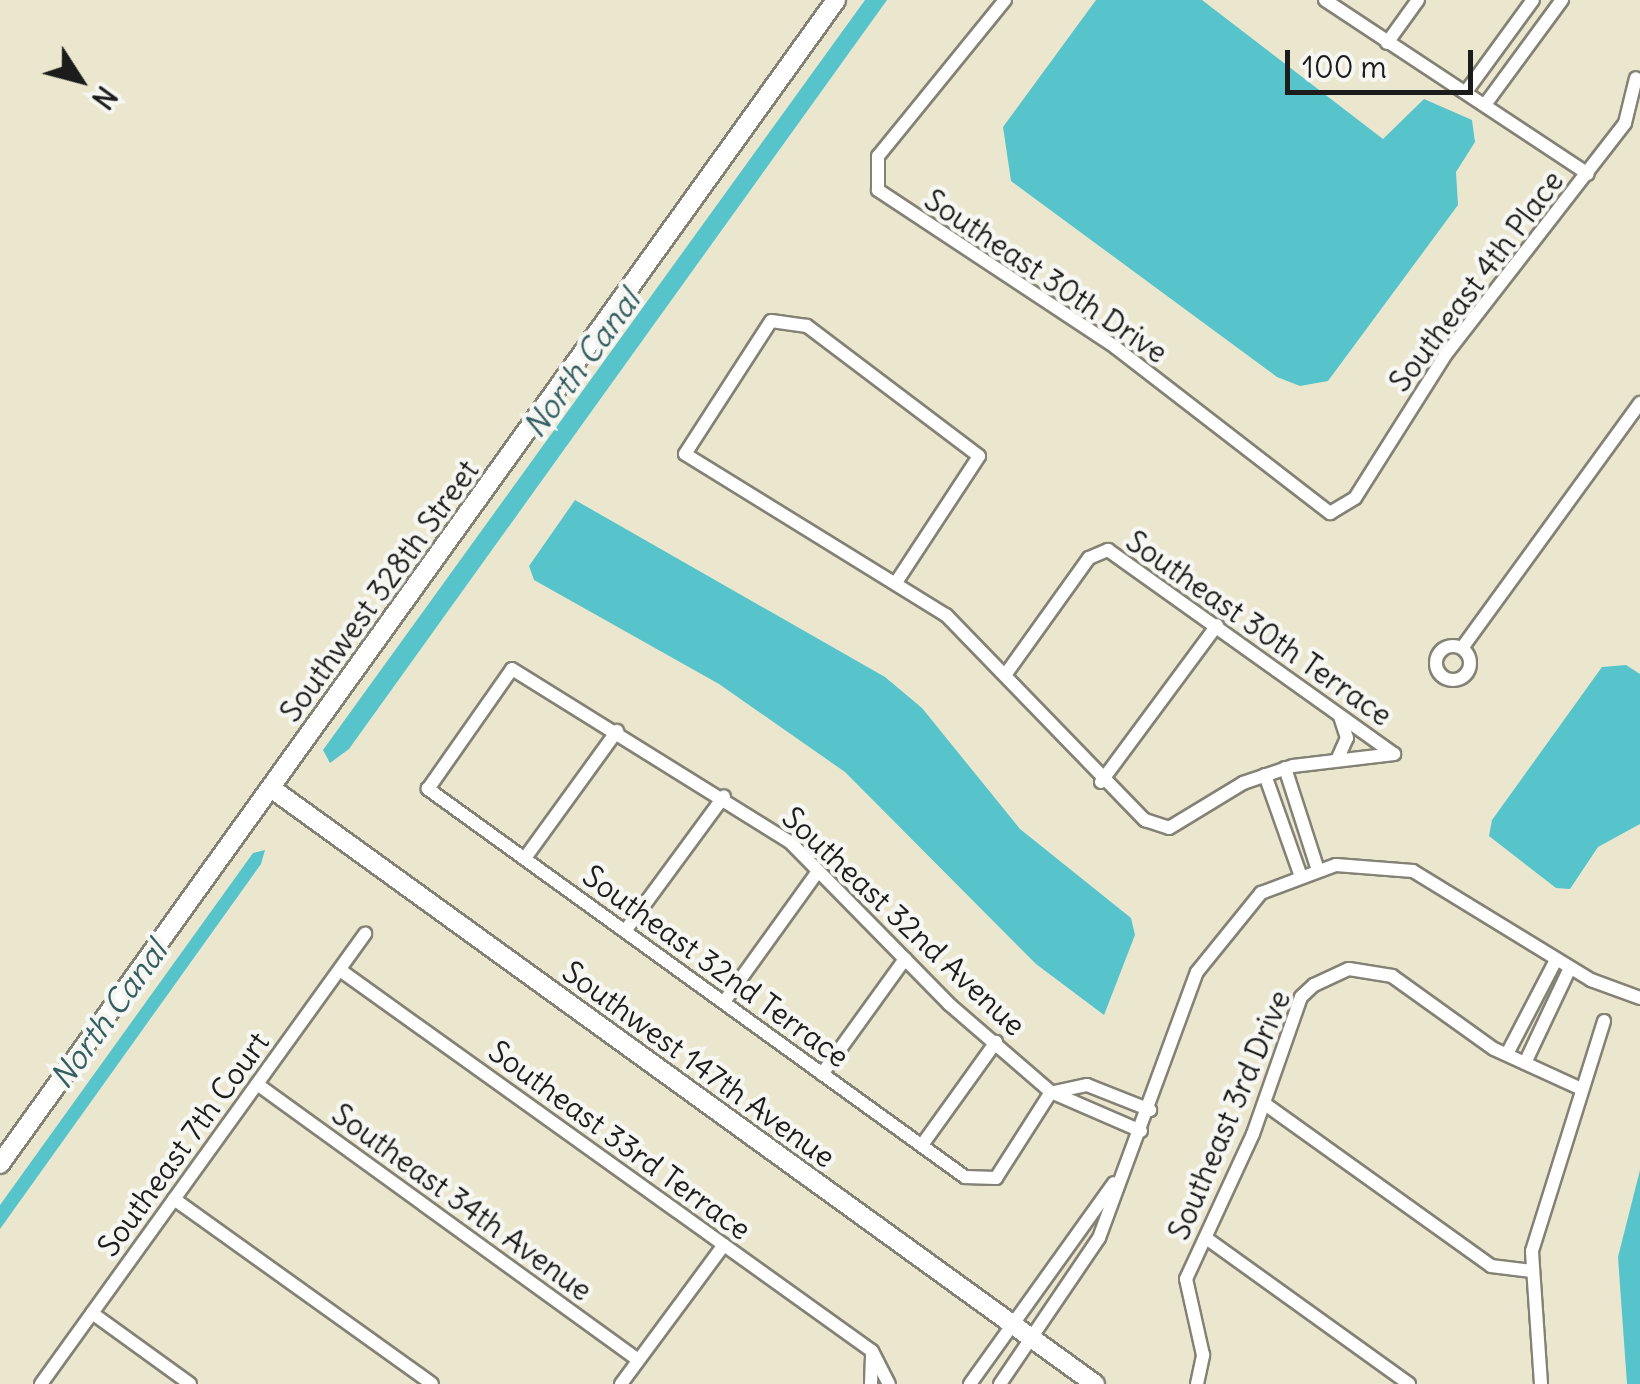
<!DOCTYPE html>
<style>
body{margin:0}
#map{position:relative;width:1640px;height:1384px;overflow:hidden;background:#ebe7ce;font-family:Delius,sans-serif}
div>[style]{position:absolute}
.water>*{inset:0;background:#57c4cc}
.roads{filter:drop-shadow(2px 0 #848275) drop-shadow(-2px 0 #848275) drop-shadow(0 2px #848275) drop-shadow(0 -2px #848275)}
.street>*{height:12px;margin:-6px;padding:0 6px;transform-origin:6px;border-radius:6px;background:#fff}
.street>.ring{margin:-6px;padding:0;box-sizing:content-box;background:none;border:12px solid #fff;border-radius:50%}
.secondary>*{height:18px;margin:-9px;padding:0 9px;transform-origin:9px;border-radius:9px;background:#fff}
span{translate:-50% -50%;white-space:nowrap;text-align:center;line-height:1.15;-webkit-text-stroke:9px #f6f6f2;paint-order:stroke}
.street-label{font-size:30px;color:#1c1c1c}
.water-label{font-size:32px;color:#345f62;font-style:italic}
.north{position:absolute;left:30px;top:30px;width:100px;height:100px;-webkit-text-stroke:8px #f6f6f2;paint-order:stroke;rotate:126deg;font-size:28px;font-weight:700;line-height:40px;text-align:center;color:#1c1c1c}
.north::after{content:'';display:block;margin:auto;width:35px;height:45px;background:#1c1c1c;clip-path:polygon(50% 0,100% 100%,50% 72%,0 100%)}
.scale{position:absolute;left:1285px;top:50px;width:188px;height:45px;box-sizing:border-box;border:5px solid #1c1c1c;border-top:0;padding-left:12px;font-size:30px;line-height:35px;white-space:nowrap;color:#1c1c1c;-webkit-text-stroke:8px #f6f6f2;paint-order:stroke}
</style>
<div id="map">
<div class="water">
<i style="clip-path:polygon(865px 0,887px 0,349px 749px,330px 763px,323px 750px)"></i>
<i style="clip-path:polygon(1096px 0,1202px 0,1383px 139px,1424px 99px,1472px 120px,1475px 142px,1456px 172px,1458px 205px,1328px 381px,1300px 386px,1277px 377px,1011px 181px,1003px 127px)"></i>
<i style="clip-path:polygon(575px 500px,885px 677px,922px 708px,1020px 829px,1131px 918px,1135px 935px,1104px 1015px,1036px 964px,845px 772px,719px 684px,534px 580px,529px 566px)"></i>
<i style="clip-path:polygon(1626px 665px,1640px 674px,1640px 824px,1598px 847px,1570px 889px,1556px 888px,1489px 836px,1492px 820px,1602px 667px)"></i>
<i style="clip-path:polygon(265px 850px,261px 864px,0 1229px,0 1205px,253px 853px)"></i>
<i style="clip-path:polygon(1640px 1170px,1640px 1384px,1627px 1384px,1618px 1257px)"></i>
</div>
<div class="roads">
<div class="street">
<i style="left:1005px;top:0;width:201px;rotate:129.1deg"></i>
<i style="left:878px;top:156px;width:34px;rotate:90deg"></i>
<i style="left:878px;top:190px;width:284px;rotate:33.5deg"></i>
<i style="left:1115px;top:347px;width:272px;rotate:37.7deg"></i>
<i style="left:1330px;top:513px;width:29px;rotate:-31deg"></i>
<i style="left:1355px;top:498px;width:170px;rotate:-57.7deg"></i>
<i style="left:1446px;top:354px;width:292px;rotate:-52.2deg"></i>
<i style="left:1625px;top:123px;width:46px;rotate:-76.3deg"></i>
<i style="left:1325px;top:0;width:315px;rotate:33.5deg"></i>
<i style="left:1387px;top:43px;width:53px;rotate:-54.2deg"></i>
<i style="left:1468px;top:89px;width:110px;rotate:-53.9deg"></i>
<i style="left:1487px;top:102px;width:127px;rotate:-53.7deg"></i>
<i style="left:897px;top:581px;width:149px;rotate:-56.7deg"></i>
<i style="left:979px;top:456px;width:216px;rotate:-142.9deg"></i>
<i style="left:807px;top:326px;width:36px;rotate:-172deg"></i>
<i style="left:771px;top:321px;width:158px;rotate:122.9deg"></i>
<i style="left:685px;top:454px;width:307px;rotate:31.7deg"></i>
<i style="left:946px;top:615px;width:286px;rotate:45.9deg"></i>
<i style="left:1145px;top:820px;width:25px;rotate:18deg"></i>
<i style="left:1169px;top:828px;width:87px;rotate:-31.3deg"></i>
<i style="left:1243px;top:783px;width:53px;rotate:-18.8deg"></i>
<i style="left:1293px;top:766px;width:102px;rotate:-6.8deg"></i>
<i class="ring" style="left:1436px;top:646px;width:22px;height:22px"></i>
<i style="left:1462px;top:648px;width:303px;rotate:-54deg"></i>
<i style="left:1008px;top:671px;width:139px;rotate:-54.4deg"></i>
<i style="left:1089px;top:558px;width:21px;rotate:-23deg"></i>
<i style="left:1108px;top:550px;width:351px;rotate:35.5deg"></i>
<i style="left:1338px;top:758px;width:22px;rotate:-66deg"></i>
<i style="left:1347px;top:738px;width:23px;rotate:-108deg"></i>
<i style="left:1285px;top:768px;width:107px;rotate:72.1deg"></i>
<i style="left:1265px;top:775px;width:105px;rotate:70.5deg"></i>
<i style="left:1101px;top:782px;width:195px;rotate:-53.5deg"></i>
<i style="left:525px;top:858px;width:157px;rotate:-54.1deg"></i>
<i style="left:625px;top:931px;width:167px;rotate:-53.7deg"></i>
<i style="left:340px;top:970px;width:654px;rotate:35.61deg"></i>
<i style="left:872px;top:1351px;width:37px;rotate:63deg"></i>
<i style="left:724px;top:1002px;width:161px;rotate:-54.3deg"></i>
<i style="left:1507px;top:1054px;width:106px;rotate:-62.5deg"></i>
<i style="left:1525px;top:1063px;width:105px;rotate:-64.7deg"></i>
<i style="left:822px;top:1074px;width:142px;rotate:-54.2deg"></i>
<i style="left:257px;top:1084px;width:470px;rotate:35.9deg"></i>
<i style="left:1051px;top:1092px;width:102px;rotate:122.6deg"></i>
<i style="left:996px;top:1178px;width:31px;rotate:-178deg"></i>
<i style="left:965px;top:1177px;width:663px;rotate:-144.15deg"></i>
<i style="left:428px;top:789px;width:146px;rotate:-55deg"></i>
<i style="left:512px;top:669px;width:327px;rotate:31.9deg"></i>
<i style="left:790px;top:842px;width:227px;rotate:45.5deg"></i>
<i style="left:949px;top:1004px;width:135px;rotate:40.8deg"></i>
<i style="left:1051px;top:1092px;width:98px;rotate:23.4deg"></i>
<i style="left:1054px;top:1092px;width:34px;rotate:-12deg"></i>
<i style="left:1087px;top:1085px;width:68px;rotate:21.6deg"></i>
<i style="left:1265px;top:1104px;width:278px;rotate:35.6deg"></i>
<i style="left:1491px;top:1266px;width:41px;rotate:7deg"></i>
<i style="left:922px;top:1145px;width:127px;rotate:-54.3deg"></i>
<i style="left:174px;top:1199px;width:317px;rotate:35.6deg"></i>
<i style="left:1206px;top:1238px;width:250px;rotate:35.7deg"></i>
<i style="left:92px;top:1313px;width:121px;rotate:35.9deg"></i>
<i style="left:41px;top:1384px;width:555px;rotate:-54.25deg"></i>
<i style="left:621px;top:1384px;width:173px;rotate:-53.5deg"></i>
<i style="left:871px;top:1384px;width:31px;rotate:-88deg"></i>
<i style="left:970px;top:1384px;width:247px;rotate:-54.4deg"></i>
<i style="left:1000px;top:1384px;width:176px;rotate:-55.9deg"></i>
<i style="left:1099px;top:1238px;width:283px;rotate:-69.8deg"></i>
<i style="left:1197px;top:972px;width:102px;rotate:-51deg"></i>
<i style="left:1261px;top:893px;width:80px;rotate:-20.5deg"></i>
<i style="left:1336px;top:865px;width:77px;rotate:4.5deg"></i>
<i style="left:1413px;top:871px;width:209px;rotate:31.5deg"></i>
<i style="left:1591px;top:980px;width:52px;rotate:20.2deg"></i>
<i style="left:1197px;top:1384px;width:30px;rotate:-78deg"></i>
<i style="left:1203px;top:1355px;width:78px;rotate:-102.6deg"></i>
<i style="left:1186px;top:1279px;width:160px;rotate:-65.2deg"></i>
<i style="left:1253px;top:1134px;width:145px;rotate:-70.7deg"></i>
<i style="left:1301px;top:997px;width:18px;rotate:-43deg"></i>
<i style="left:1314px;top:985px;width:38px;rotate:-25deg"></i>
<i style="left:1349px;top:969px;width:44px;rotate:9.2deg"></i>
<i style="left:1392px;top:976px;width:125px;rotate:35.6deg"></i>
<i style="left:1494px;top:1049px;width:94px;rotate:24.6deg"></i>
<i style="left:1541px;top:1384px;width:133px;rotate:-93.9deg"></i>
<i style="left:1532px;top:1251px;width:241px;rotate:-72.6deg"></i>
</div>
<div class="secondary">
<i style="left:271px;top:788px;width:1017px;rotate:35.88deg"></i>
<i style="left:0;top:1164px;width:1433px;rotate:-54.31deg"></i>
</div>
</div>
<div class="street-label">
<span style="left:1046px;top:276px;rotate:34deg">Southeast 30th Drive</span>
<span style="left:1476px;top:281px;rotate:-53deg">Southeast 4th Place</span>
<span style="left:379px;top:591px;rotate:-54deg">Southwest 328th Street</span>
<span style="left:1259px;top:628px;rotate:35deg">Southeast 30th Terrace</span>
<span style="left:904px;top:921px;rotate:43deg">Southeast 32nd Avenue</span>
<span style="left:716px;top:966px;rotate:36deg">Southeast 32nd Terrace</span>
<span style="left:699px;top:1064px;rotate:36deg">Southwest 147th Avenue</span>
<span style="left:1229px;top:1115px;rotate:-67deg">Southeast 3rd Drive</span>
<span style="left:620px;top:1140px;rotate:36deg">Southeast 33rd Terrace</span>
<span style="left:183px;top:1144px;rotate:-54deg">Southeast 7th Court</span>
<span style="left:462px;top:1202px;rotate:36deg">Southeast 34th Avenue</span>
</div>
<div class="water-label">
<span style="left:582px;top:364px;rotate:-54deg">North Canal</span>
<span style="left:109px;top:1015px;rotate:-54deg">North Canal</span>
</div>
<div class="north">N</div>
<div class="scale">100 m</div>
</div>
